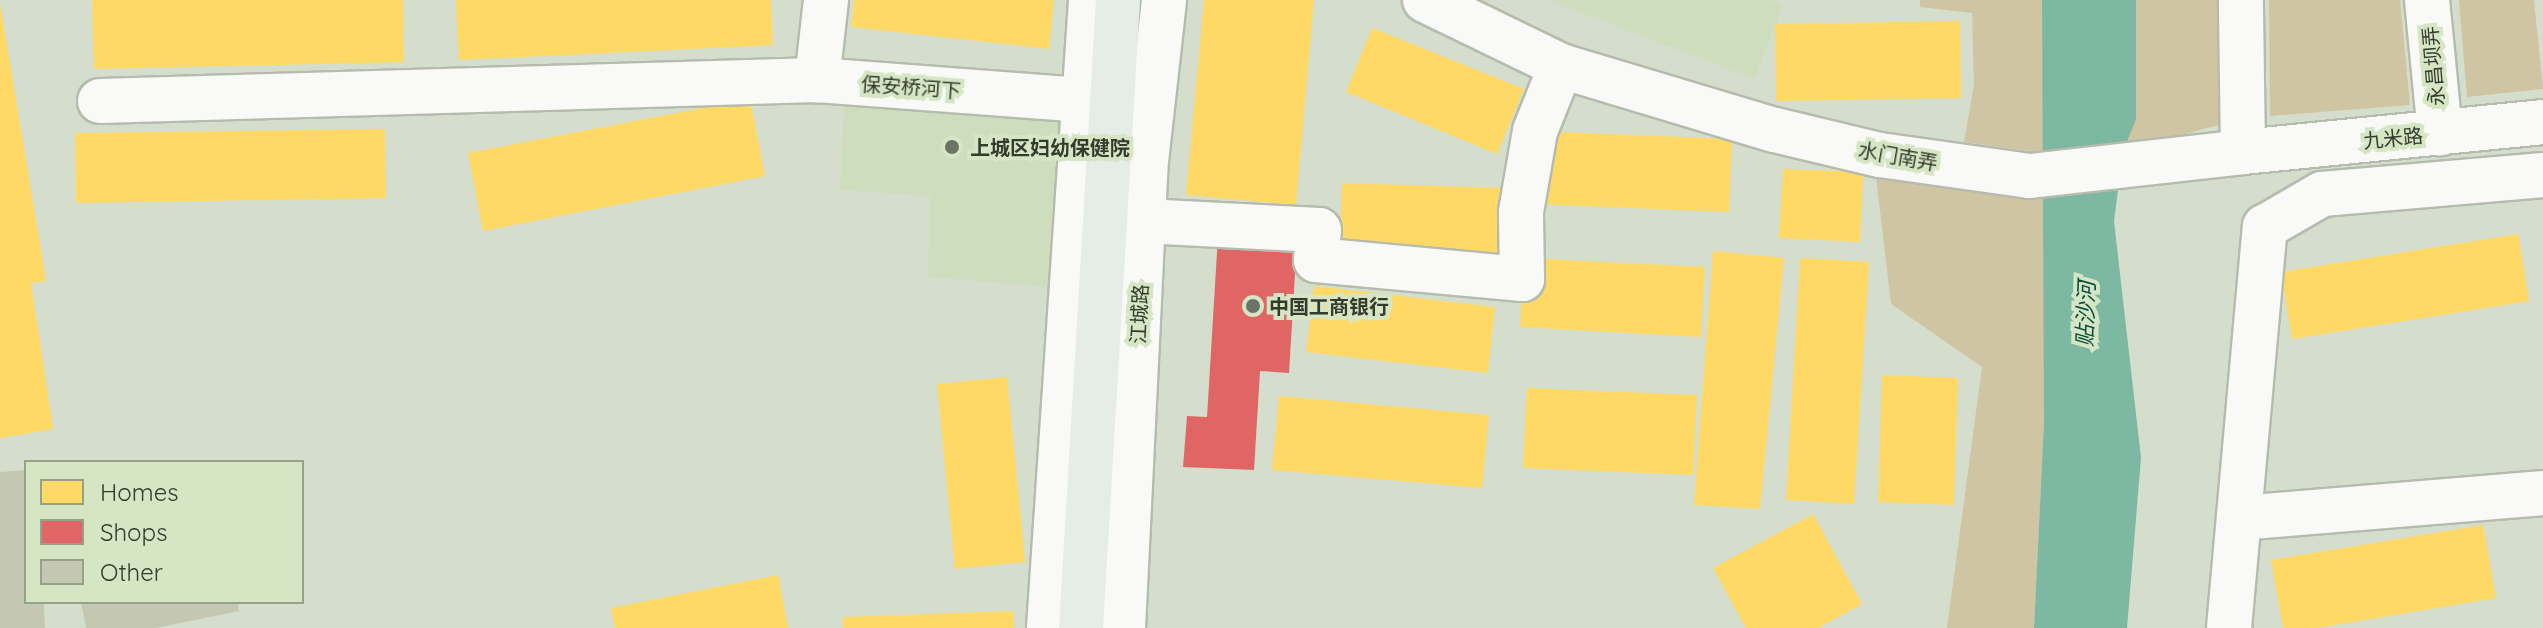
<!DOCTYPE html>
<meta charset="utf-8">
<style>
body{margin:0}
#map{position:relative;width:2543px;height:628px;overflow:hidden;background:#d5decc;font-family:Quicksand,"Noto Sans SC",sans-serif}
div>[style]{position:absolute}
.built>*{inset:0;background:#ceddbe}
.green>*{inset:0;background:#cfc5a2}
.water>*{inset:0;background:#7cb8a2}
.homes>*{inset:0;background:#ffd966}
.shops>*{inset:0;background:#e06666}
.building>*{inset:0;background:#c4c8b2}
.roads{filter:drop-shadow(2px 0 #b5bbad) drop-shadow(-2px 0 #b5bbad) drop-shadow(0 2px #b5bbad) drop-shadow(0 -2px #b5bbad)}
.minor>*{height:44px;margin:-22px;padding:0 22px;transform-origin:22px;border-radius:22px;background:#f9faf7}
.major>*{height:44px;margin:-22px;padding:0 22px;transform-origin:22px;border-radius:22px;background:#e6ece6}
.dots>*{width:22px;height:22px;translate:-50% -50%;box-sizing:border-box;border:4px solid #d6e6c4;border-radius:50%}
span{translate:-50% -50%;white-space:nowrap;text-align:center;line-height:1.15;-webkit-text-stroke:8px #d6e6c4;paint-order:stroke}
.street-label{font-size:20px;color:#343b2d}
.poi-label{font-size:20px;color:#343b2d;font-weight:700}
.left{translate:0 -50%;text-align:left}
.water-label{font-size:22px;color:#054e3e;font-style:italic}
.legend{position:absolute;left:24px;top:460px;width:280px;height:144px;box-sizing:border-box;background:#d6e6c4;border:2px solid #95a288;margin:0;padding:10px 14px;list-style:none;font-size:24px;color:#343b2d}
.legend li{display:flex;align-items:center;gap:16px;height:40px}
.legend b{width:40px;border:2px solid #95a288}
</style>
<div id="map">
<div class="built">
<i style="clip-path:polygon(1549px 0,1769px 0,1783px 5px,1754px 79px)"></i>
<i style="clip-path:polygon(845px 82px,1065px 103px,1053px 287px,928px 277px,930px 196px,840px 190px)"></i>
</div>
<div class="green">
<i style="clip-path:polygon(1920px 0,2042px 0,2044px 153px,1964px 142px,1974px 84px,1972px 13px,1920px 7px)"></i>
<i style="clip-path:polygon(2136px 0,2229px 0,2237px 120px,2123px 151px,2136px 118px)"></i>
<i style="clip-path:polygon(2269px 0,2400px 0,2410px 105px,2270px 116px)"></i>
<i style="clip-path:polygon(2459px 0,2534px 0,2543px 89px,2467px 97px)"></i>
<i style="clip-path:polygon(1876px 177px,2044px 191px,2044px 422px,2034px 628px,1947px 628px,1982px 367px,1891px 304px)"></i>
</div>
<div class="water">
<i style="clip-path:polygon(2042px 0,2136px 0,2136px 119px,2123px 152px,2114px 221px,2141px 458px,2127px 628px,2034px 628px,2044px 422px)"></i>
</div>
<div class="homes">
<i style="clip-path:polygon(92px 0,403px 0,404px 62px,94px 69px)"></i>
<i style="clip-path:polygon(456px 0,771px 0,773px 45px,459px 60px)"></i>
<i style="clip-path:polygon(854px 0,1054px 0,1049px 49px,851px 27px)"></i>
<i style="clip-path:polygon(1204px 0,1314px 0,1296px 205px,1186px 195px)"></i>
<i style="clip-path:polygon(0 3px,46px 281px,31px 283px,53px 429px,0 438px)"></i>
<i style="clip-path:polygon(1960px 21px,1961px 98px,1776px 101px,1775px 24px)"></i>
<i style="clip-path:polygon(1372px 28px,1524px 89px,1497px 154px,1346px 92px)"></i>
<i style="clip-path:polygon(750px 99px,765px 176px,483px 231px,468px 153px)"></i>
<i style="clip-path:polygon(385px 129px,386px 198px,76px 203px,75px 133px)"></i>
<i style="clip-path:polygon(1535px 131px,1732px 139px,1729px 212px,1533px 204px)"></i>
<i style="clip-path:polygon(1783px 169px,1863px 172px,1860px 242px,1779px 238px)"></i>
<i style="clip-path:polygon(1342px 183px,1503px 188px,1501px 255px,1340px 250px)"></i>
<i style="clip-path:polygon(2518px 234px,2529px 301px,2292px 339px,2281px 272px)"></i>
<i style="clip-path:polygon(1713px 251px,1784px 258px,1760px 509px,1694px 505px)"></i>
<i style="clip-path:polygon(1524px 258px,1705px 267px,1701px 337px,1520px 327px)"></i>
<i style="clip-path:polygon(1800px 258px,1869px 262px,1854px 504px,1786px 500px)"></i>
<i style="clip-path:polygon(1314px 286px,1495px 307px,1488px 373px,1306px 352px)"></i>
<i style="clip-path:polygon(1882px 375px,1958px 378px,1954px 505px,1878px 502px)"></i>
<i style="clip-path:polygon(1007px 377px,1025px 562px,955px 569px,937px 384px)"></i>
<i style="clip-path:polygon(1527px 388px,1697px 395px,1693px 475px,1523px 468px)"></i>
<i style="clip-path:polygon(1279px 396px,1489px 415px,1482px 488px,1272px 470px)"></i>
<i style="clip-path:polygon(1813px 514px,1862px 604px,1818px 628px,1746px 628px,1713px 568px)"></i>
<i style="clip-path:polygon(2483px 525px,2496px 598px,2317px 628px,2283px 628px,2271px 560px)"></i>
<i style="clip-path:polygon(778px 575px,788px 628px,615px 628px,611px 608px)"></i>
<i style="clip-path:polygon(1013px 611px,1014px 628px,843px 628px,843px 617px)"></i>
</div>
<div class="shops">
<i style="clip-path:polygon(1218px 236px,1297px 241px,1289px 373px,1260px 371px,1254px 470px,1183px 467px,1187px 416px,1207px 417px)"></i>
</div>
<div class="building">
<i style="clip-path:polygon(26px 470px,26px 602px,44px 602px,45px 628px,0 628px,0 472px)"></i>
<i style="clip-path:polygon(81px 602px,237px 602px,239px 611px,156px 628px,86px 628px)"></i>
</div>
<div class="roads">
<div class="minor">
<i style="left:826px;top:0;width:81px;rotate:96.4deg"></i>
<i style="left:817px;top:80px;width:268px;rotate:4.3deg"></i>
<i style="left:1425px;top:0;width:151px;rotate:25.9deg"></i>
<i style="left:1561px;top:66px;width:223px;rotate:16.7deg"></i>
<i style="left:1775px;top:130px;width:108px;rotate:13.4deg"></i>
<i style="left:1880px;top:155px;width:151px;rotate:8deg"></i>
<i style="left:2030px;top:176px;width:214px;rotate:-6.4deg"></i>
<i style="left:2243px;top:152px;width:152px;rotate:-90.8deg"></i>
<i style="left:2427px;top:0;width:134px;rotate:84.4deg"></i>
<i style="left:100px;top:101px;width:717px;rotate:-1.68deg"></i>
<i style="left:2243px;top:152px;width:301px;rotate:-5.7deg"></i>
<i style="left:1143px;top:221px;width:176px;rotate:2.9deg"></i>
<i style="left:1319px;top:230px;width:30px;rotate:96deg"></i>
<i style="left:1316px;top:260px;width:207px;rotate:5.3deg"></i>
<i style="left:1522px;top:279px;width:67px;rotate:-90.9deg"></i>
<i style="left:1521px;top:212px;width:82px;rotate:-80.2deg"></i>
<i style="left:1535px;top:131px;width:70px;rotate:-68.2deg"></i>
<i style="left:2239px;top:518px;width:305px;rotate:-4.7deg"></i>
<i style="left:1049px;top:628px;width:629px;rotate:-86.17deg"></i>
<i style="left:1123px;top:628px;width:459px;rotate:-87.2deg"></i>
<i style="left:1145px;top:170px;width:171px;rotate:-83.6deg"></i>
<i style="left:2229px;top:628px;width:403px;rotate:-84.9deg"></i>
<i style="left:2265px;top:227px;width:66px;rotate:-30.1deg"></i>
<i style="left:2322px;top:194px;width:222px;rotate:-4.9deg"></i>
</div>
<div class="major">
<i style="left:1081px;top:628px;width:629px;rotate:-86.63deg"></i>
</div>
</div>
<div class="dots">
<i style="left:952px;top:147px;background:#6c7465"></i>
<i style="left:1253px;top:306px;background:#6c7465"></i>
</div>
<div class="street-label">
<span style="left:2433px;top:66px;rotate:-95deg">永昌坝弄</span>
<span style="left:911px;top:87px;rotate:4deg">保安桥河下</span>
<span style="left:2393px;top:138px;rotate:-6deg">九米路</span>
<span style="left:1898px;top:156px;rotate:10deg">水门南弄</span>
<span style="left:1139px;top:314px;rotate:-87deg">江城路</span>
</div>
<div class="poi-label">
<span class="left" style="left:970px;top:147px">上城区妇幼保健院</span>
<span class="left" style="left:1269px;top:306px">中国工商银行</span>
</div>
<div class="water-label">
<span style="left:2086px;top:314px;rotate:-88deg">贴沙河</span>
</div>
<ul class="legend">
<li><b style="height:22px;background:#ffd966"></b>Homes</li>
<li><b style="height:22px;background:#e06666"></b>Shops</li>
<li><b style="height:22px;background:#c4c8b2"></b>Other</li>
</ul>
</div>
